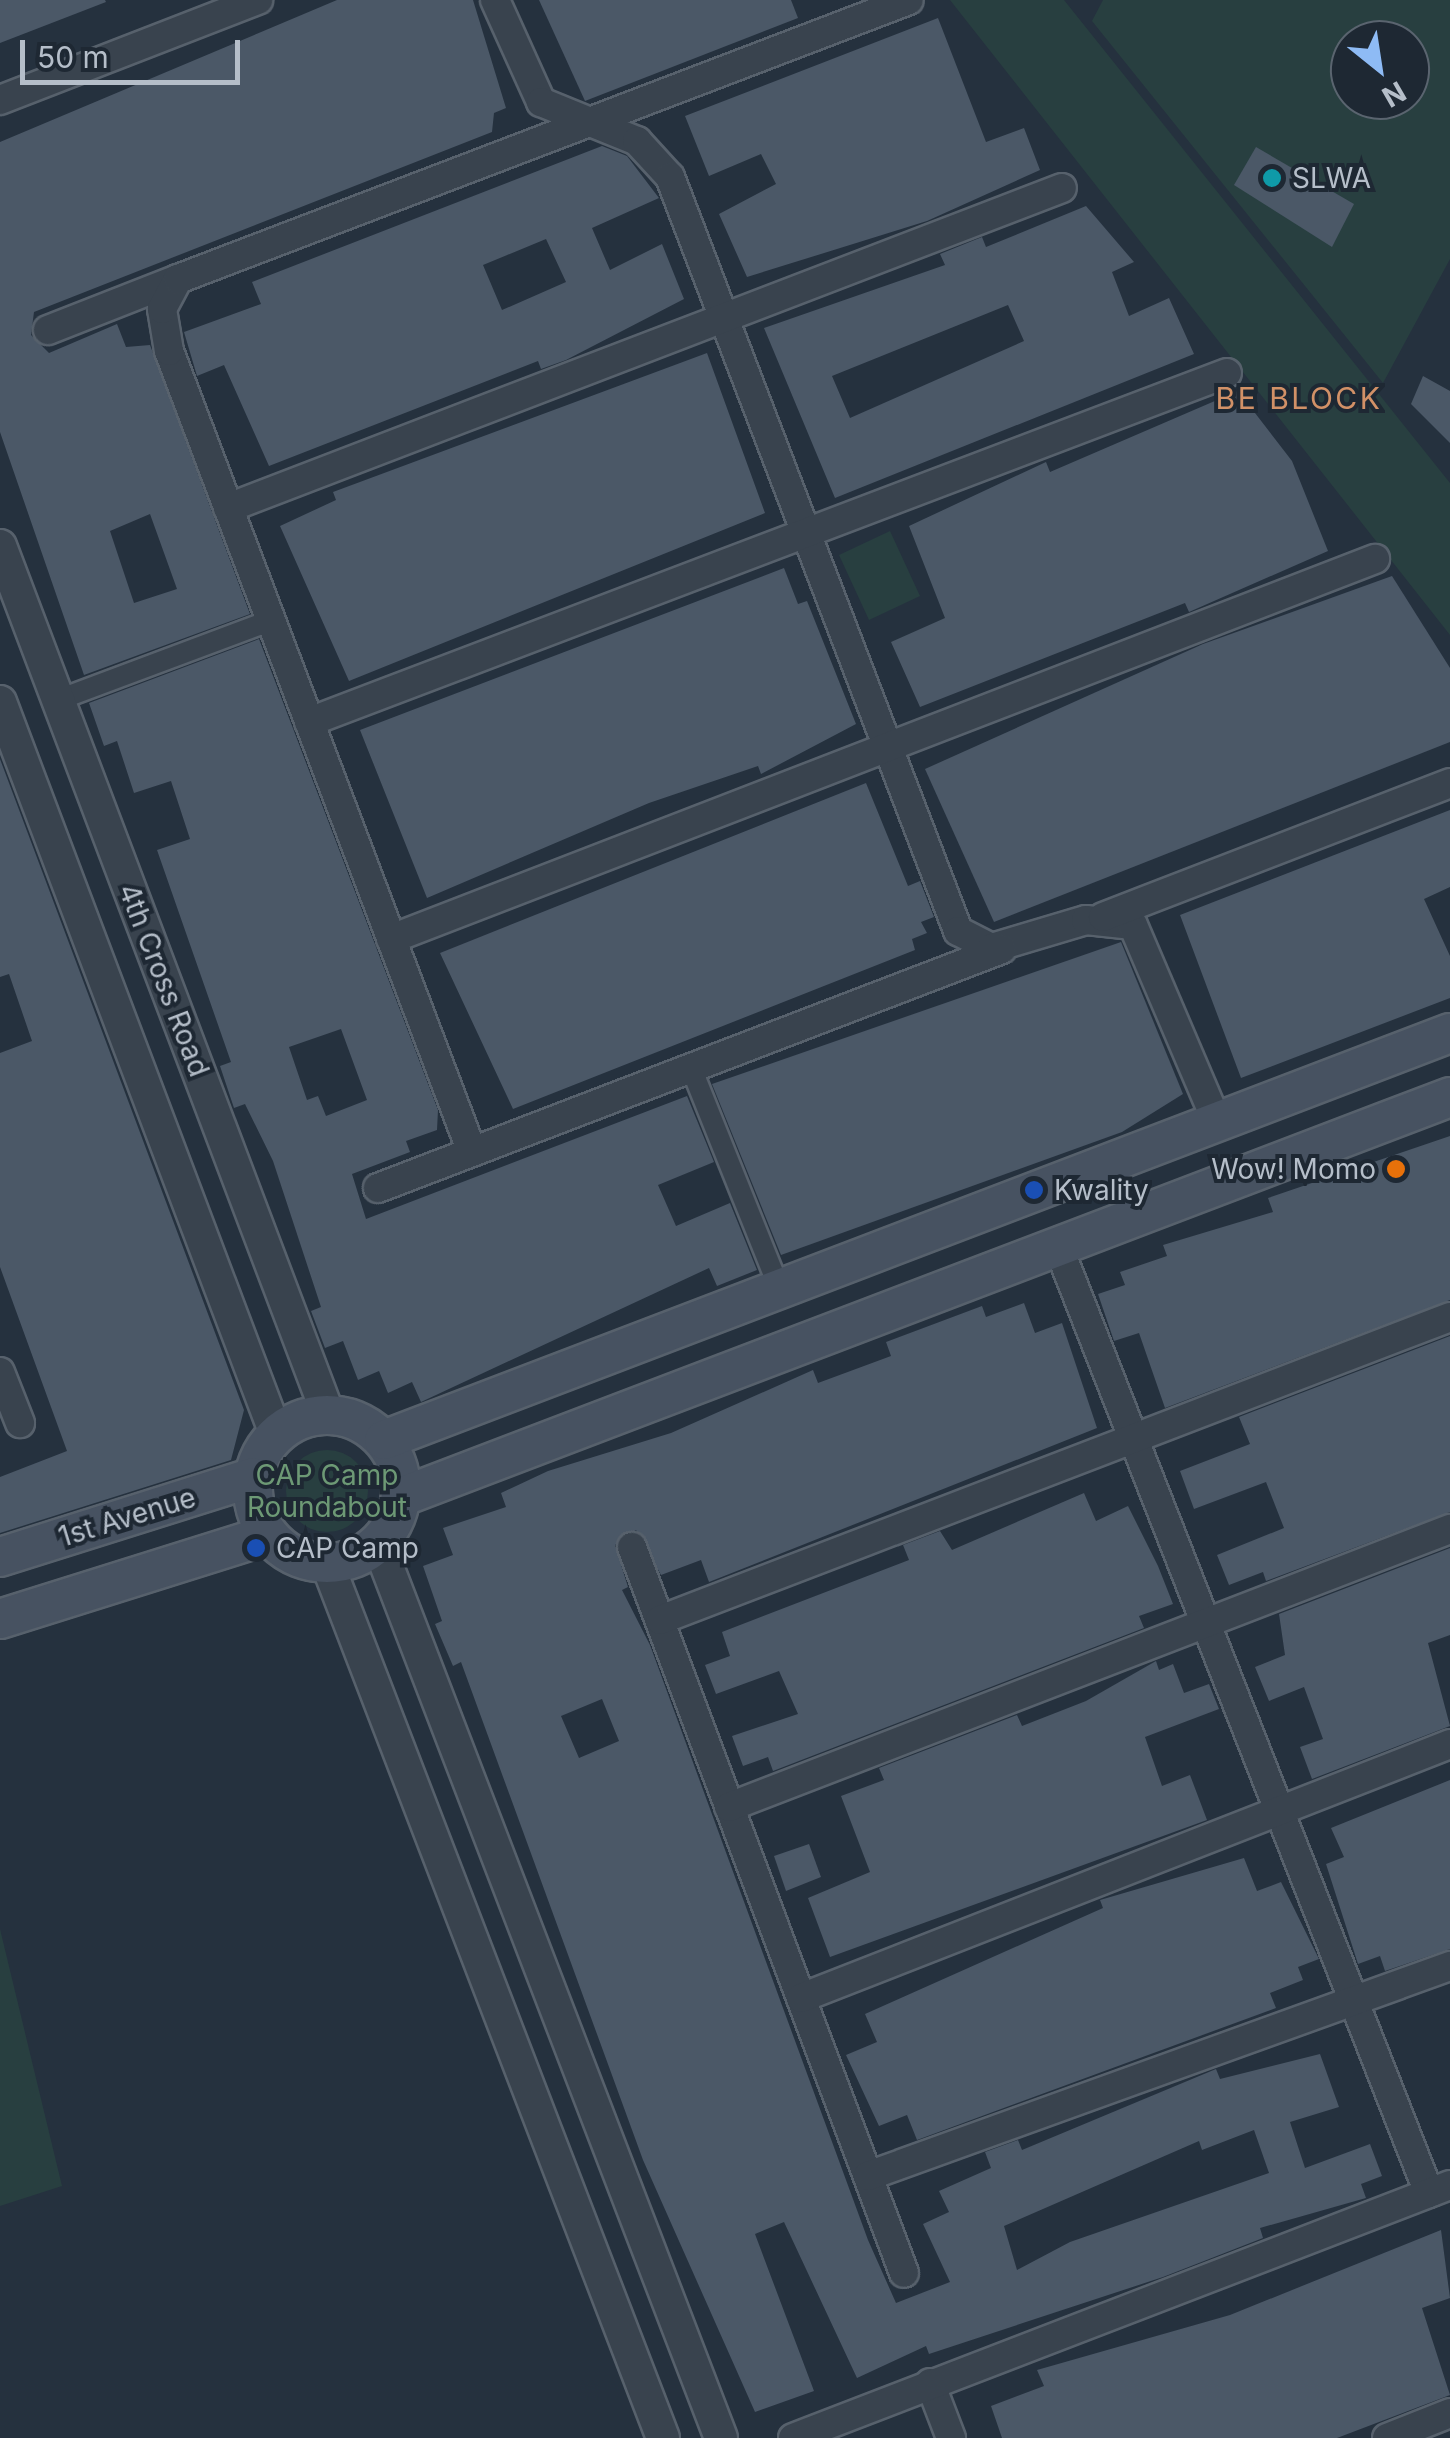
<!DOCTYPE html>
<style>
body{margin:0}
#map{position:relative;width:1450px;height:2438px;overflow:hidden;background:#25313e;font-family:Inter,sans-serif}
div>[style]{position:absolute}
.green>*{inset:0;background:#283f40}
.round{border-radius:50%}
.building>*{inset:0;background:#4b5867}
.roads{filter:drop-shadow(2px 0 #57616c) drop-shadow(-2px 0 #57616c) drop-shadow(0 2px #57616c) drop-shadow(0 -2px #57616c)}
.pedestrian>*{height:20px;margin:-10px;padding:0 10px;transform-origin:10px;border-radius:10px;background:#39434e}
.minor>*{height:28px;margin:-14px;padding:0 14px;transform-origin:14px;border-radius:14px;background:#39434e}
.tertiary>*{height:32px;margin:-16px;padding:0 16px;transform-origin:16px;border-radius:16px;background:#39434e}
.secondary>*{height:38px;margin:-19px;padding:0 19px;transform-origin:19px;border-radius:19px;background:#475261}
.secondary>.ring{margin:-19px;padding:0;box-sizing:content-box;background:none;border:38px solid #475261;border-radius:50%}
.dots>*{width:28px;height:28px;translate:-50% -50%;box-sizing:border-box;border:5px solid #1e2833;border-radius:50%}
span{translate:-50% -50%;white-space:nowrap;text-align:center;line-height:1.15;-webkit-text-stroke:8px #1e2833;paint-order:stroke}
.poi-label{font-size:28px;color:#b5bec9}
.left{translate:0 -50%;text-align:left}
.right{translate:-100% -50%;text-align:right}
.street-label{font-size:28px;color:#b5bec9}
.park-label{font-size:28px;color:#6d9975}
.neighbourhood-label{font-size:30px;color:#d29167;letter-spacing:2.5px}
.north{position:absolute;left:1330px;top:20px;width:100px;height:100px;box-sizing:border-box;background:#1e2833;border:2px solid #5a646f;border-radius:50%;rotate:150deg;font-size:28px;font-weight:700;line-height:40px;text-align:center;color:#b5bec9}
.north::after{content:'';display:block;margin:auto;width:35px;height:45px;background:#8ebbf5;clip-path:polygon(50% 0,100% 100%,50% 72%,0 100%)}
.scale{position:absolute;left:20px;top:40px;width:220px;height:45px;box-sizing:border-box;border:5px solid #b5bec9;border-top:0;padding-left:12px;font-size:30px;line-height:35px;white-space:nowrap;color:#b5bec9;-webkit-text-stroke:8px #1e2833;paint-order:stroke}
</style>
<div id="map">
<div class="green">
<i style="clip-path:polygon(950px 0,1064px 0,1450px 483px,1450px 635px)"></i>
<i style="clip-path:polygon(evenodd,1103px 0,1450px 0,1450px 259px,1383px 383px,1092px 21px,1103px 0,1350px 40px,1410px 40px,1410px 100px,1350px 100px,1350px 40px)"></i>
<i style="clip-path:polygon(890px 531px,920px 596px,869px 620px,839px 555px)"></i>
<i class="round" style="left:286px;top:1450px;width:82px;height:82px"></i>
<i style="clip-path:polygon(0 1929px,62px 2186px,0 2206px)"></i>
</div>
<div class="building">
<i style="clip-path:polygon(0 0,105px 0,106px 2px,0 43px)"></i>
<i style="clip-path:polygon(evenodd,337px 0,473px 0,506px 108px,494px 113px,492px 132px,34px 312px,31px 335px,49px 353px,117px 324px,126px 347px,150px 345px,250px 614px,84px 675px,0 432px,0 142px,337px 0,150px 514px,177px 589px,134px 603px,110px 531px,150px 514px)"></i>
<i style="clip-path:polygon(539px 0,791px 0,798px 18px,585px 101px)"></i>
<i style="clip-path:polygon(938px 18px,986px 142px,1024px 128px,1040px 170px,927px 221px,747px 277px,719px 214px,776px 184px,761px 154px,709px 176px,685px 116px)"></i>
<i style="clip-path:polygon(evenodd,602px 146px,627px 156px,659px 198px,592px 228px,610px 270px,662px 244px,684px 299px,566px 360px,541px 369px,538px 361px,269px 466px,224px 365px,197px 376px,184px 332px,261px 304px,252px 282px,602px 146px,546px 239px,566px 282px,502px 310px,483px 265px,546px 239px)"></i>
<i style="clip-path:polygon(1256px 147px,1354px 204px,1332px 247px,1234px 185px)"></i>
<i style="clip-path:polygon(evenodd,1086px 206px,1134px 262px,1112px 272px,1129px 316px,1169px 298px,1194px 354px,835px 498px,764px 328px,945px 265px,940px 254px,982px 237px,986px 247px,1086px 206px,1008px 305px,1024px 341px,850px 418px,832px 376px,1008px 305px)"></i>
<i style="clip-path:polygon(707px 353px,765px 513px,349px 681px,280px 526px,336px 500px,333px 492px)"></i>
<i style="clip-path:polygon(1423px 376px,1450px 391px,1450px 443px,1411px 404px)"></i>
<i style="clip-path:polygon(1238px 391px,1292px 461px,1328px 551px,1189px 612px,1185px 603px,920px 707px,891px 642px,945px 618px,909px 526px,1046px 462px,1050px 472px)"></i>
<i style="clip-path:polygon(784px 568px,798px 604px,807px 601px,856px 724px,761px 774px,758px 766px,649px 803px,427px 898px,360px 730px)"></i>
<i style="clip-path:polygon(1392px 576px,1450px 668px,1450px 742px,994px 922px,925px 769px,1203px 644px)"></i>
<i style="clip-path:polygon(evenodd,259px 639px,438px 1110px,437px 1130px,406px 1141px,410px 1152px,352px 1174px,366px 1219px,687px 1096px,714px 1162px,658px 1185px,676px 1226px,730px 1203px,757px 1270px,717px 1286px,709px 1268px,421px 1402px,412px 1382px,388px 1393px,379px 1371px,358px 1380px,343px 1341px,325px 1348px,311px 1311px,321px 1307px,273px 1161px,245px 1104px,234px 1108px,220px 1066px,231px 1062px,157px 850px,190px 839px,171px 781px,134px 793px,117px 741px,104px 746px,89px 703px,259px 639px,341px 1029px,367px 1100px,326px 1116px,318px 1096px,307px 1100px,289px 1047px,341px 1029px)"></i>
<i style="clip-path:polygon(0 759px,244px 1410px,231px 1460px,0 1533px,0 1477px,67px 1451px,0 1267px,0 1053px,32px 1041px,9px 974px,0 977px)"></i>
<i style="clip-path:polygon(866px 783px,908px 886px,920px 881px,934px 917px,921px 922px,927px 933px,912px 939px,915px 950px,513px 1109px,440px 953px)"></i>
<i style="clip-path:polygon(1450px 810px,1450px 887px,1424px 899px,1450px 956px,1450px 998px,1241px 1078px,1180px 915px)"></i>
<i style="clip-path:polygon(1121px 942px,1183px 1094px,1122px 1132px,781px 1255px,712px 1084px)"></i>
<i style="clip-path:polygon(1450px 1136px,1450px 1300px,1165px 1408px,1139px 1333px,1114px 1341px,1098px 1294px,1125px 1285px,1120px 1272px,1167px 1256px,1163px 1245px,1273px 1212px,1268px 1198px)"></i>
<i style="clip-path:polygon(evenodd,1024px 1303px,1035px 1333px,1062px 1323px,1097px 1428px,709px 1582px,701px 1560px,661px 1575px,636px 1530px,615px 1545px,628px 1587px,622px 1590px,650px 1645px,868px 2240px,896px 2303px,950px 2282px,923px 2224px,949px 2212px,939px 2191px,991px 2168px,985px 2152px,1018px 2140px,1022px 2150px,1216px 2069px,1220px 2079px,1320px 2054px,1339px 2107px,1290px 2122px,1305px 2168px,1370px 2144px,1382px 2176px,1361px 2184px,1366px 2198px,1260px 2228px,1263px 2238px,1163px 2277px,929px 2354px,926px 2346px,857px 2378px,784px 2222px,755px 2234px,814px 2391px,755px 2412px,643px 2160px,461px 1662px,453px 1666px,435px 1624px,442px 1621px,423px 1566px,453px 1555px,443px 1528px,506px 1507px,501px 1493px,548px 1471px,671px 1433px,813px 1370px,818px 1383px,891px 1356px,886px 1342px,982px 1306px,986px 1317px,1024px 1303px,602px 1699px,619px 1741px,579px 1758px,561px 1716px,602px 1699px,1024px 1303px,1254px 2130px,1269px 2173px,1070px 2242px,1017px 2270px,1004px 2226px,1199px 2141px,1202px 2150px,1254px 2130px)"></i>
<i style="clip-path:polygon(1450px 1336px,1450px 1512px,1266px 1581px,1263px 1572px,1229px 1585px,1217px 1555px,1284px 1528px,1266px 1482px,1194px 1509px,1180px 1471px,1250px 1444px,1239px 1417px)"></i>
<i style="clip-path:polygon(1084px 1493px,1096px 1521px,1128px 1506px,1158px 1566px,1173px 1604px,1139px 1616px,1144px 1628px,773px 1771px,768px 1757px,743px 1766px,732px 1736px,798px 1714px,779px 1671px,716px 1694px,705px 1665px,730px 1656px,722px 1632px,909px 1560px,903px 1545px,940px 1531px,952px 1550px)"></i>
<i style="clip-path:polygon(1450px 1548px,1450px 1635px,1428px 1643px,1450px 1726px,1312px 1779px,1300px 1747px,1323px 1739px,1304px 1687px,1269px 1701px,1255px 1667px,1285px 1655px,1279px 1614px)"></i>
<i style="clip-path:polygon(1156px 1661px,1159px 1670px,1173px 1664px,1184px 1693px,1209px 1684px,1219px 1709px,1145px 1737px,1162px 1786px,1190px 1775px,1207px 1820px,830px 1957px,808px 1898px,870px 1872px,841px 1796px,884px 1780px,879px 1768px,1017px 1715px,1022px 1726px,1086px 1701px)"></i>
<i style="clip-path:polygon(1450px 1780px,1450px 1949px,1385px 1971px,1380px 1956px,1358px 1964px,1326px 1864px,1344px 1857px,1331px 1828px)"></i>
<i style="clip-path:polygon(809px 1844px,821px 1877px,786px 1891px,774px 1856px)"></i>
<i style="clip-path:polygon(1244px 1858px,1257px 1891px,1281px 1882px,1319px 1959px,1298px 1967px,1303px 1980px,1270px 1993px,1276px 2008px,917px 2140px,907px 2115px,879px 2126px,846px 2055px,877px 2042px,865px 2014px,1103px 1908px,1100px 1900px)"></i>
<i style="clip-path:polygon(1441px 2230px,1450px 2298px,1422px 2308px,1450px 2395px,1337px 2438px,1002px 2438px,991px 2406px,1044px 2386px,1037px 2370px,1230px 2315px)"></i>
</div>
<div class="roads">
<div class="pedestrian">
<i style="left:58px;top:700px;width:228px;rotate:-20.5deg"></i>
<i style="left:692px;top:1070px;width:235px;rotate:68.2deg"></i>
</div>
<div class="minor">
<i style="left:495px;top:0;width:112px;rotate:65.7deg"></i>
<i style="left:541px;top:102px;width:104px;rotate:22.1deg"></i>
<i style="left:637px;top:141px;width:49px;rotate:47.5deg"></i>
<i style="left:670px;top:177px;width:807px;rotate:69.09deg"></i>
<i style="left:958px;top:931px;width:38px;rotate:27deg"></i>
<i style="left:992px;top:948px;width:98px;rotate:-16.6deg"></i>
<i style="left:1086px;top:920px;width:47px;rotate:6.1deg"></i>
<i style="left:1133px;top:925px;width:214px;rotate:66.9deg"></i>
<i style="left:0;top:100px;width:277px;rotate:-21.2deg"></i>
<i style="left:48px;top:330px;width:140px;rotate:-21.4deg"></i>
<i style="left:228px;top:508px;width:893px;rotate:-20.99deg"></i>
<i style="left:309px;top:722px;width:982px;rotate:-20.82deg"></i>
<i style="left:1103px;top:917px;width:372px;rotate:-21.1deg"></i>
<i style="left:391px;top:939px;width:1055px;rotate:-21.12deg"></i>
<i style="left:472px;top:1152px;width:856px;rotate:-110.72deg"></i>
<i style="left:169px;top:351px;width:43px;rotate:-99.5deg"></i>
<i style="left:162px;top:309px;width:34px;rotate:-62deg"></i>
<i style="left:178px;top:279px;width:782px;rotate:-20.89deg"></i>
<i style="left:378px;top:1188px;width:668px;rotate:-20.96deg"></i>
<i style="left:1058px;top:1246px;width:1017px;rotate:68.61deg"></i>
<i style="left:0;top:1372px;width:55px;rotate:68.6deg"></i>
<i style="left:632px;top:1547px;width:775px;rotate:69.46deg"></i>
<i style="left:660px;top:1620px;width:846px;rotate:-20.98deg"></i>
<i style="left:729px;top:1807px;width:773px;rotate:-21.09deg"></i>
<i style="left:801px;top:1998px;width:697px;rotate:-21.37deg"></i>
<i style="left:868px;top:2176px;width:619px;rotate:-19.84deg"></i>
<i style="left:930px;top:2383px;width:59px;rotate:69.1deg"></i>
<i style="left:793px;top:2438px;width:704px;rotate:-21.06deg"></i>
<i style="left:1387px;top:2438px;width:68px;rotate:-21.6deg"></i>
</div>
<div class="tertiary">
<i style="left:0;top:546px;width:928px;rotate:69.3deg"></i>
<i style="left:0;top:702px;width:782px;rotate:69.34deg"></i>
<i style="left:378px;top:1543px;width:958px;rotate:69.03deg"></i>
<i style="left:327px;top:1563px;width:937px;rotate:68.99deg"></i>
</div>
<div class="secondary">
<i class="ring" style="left:253px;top:1415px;width:110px;height:110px"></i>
<i style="left:384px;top:1440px;width:1141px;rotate:-20.9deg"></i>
<i style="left:401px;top:1497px;width:1123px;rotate:-20.87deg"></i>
<i style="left:0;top:1557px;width:265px;rotate:-17.5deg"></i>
<i style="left:0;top:1619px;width:281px;rotate:-17.4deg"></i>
</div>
</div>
<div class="dots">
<i style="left:1272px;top:178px;background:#0f9aa8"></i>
<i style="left:1396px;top:1169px;background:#e8710a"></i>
<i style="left:1034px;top:1190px;background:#1a4fb4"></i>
<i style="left:256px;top:1548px;background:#1a4fb4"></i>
</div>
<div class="poi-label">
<span class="left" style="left:1292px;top:178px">SLWA</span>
<span class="right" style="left:1376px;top:1169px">Wow! Momo</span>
<span class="left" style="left:1054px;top:1190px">Kwality</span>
<span class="left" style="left:276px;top:1548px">CAP Camp</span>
</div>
<div class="street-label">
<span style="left:164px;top:980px;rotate:69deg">4th Cross Road</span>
<span style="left:127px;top:1517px;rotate:-17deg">1st Avenue</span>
</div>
<div class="park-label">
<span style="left:327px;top:1491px">CAP Camp<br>Roundabout</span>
</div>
<div class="neighbourhood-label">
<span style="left:1299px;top:398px">BE BLOCK</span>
</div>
<div class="north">N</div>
<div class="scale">50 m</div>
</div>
